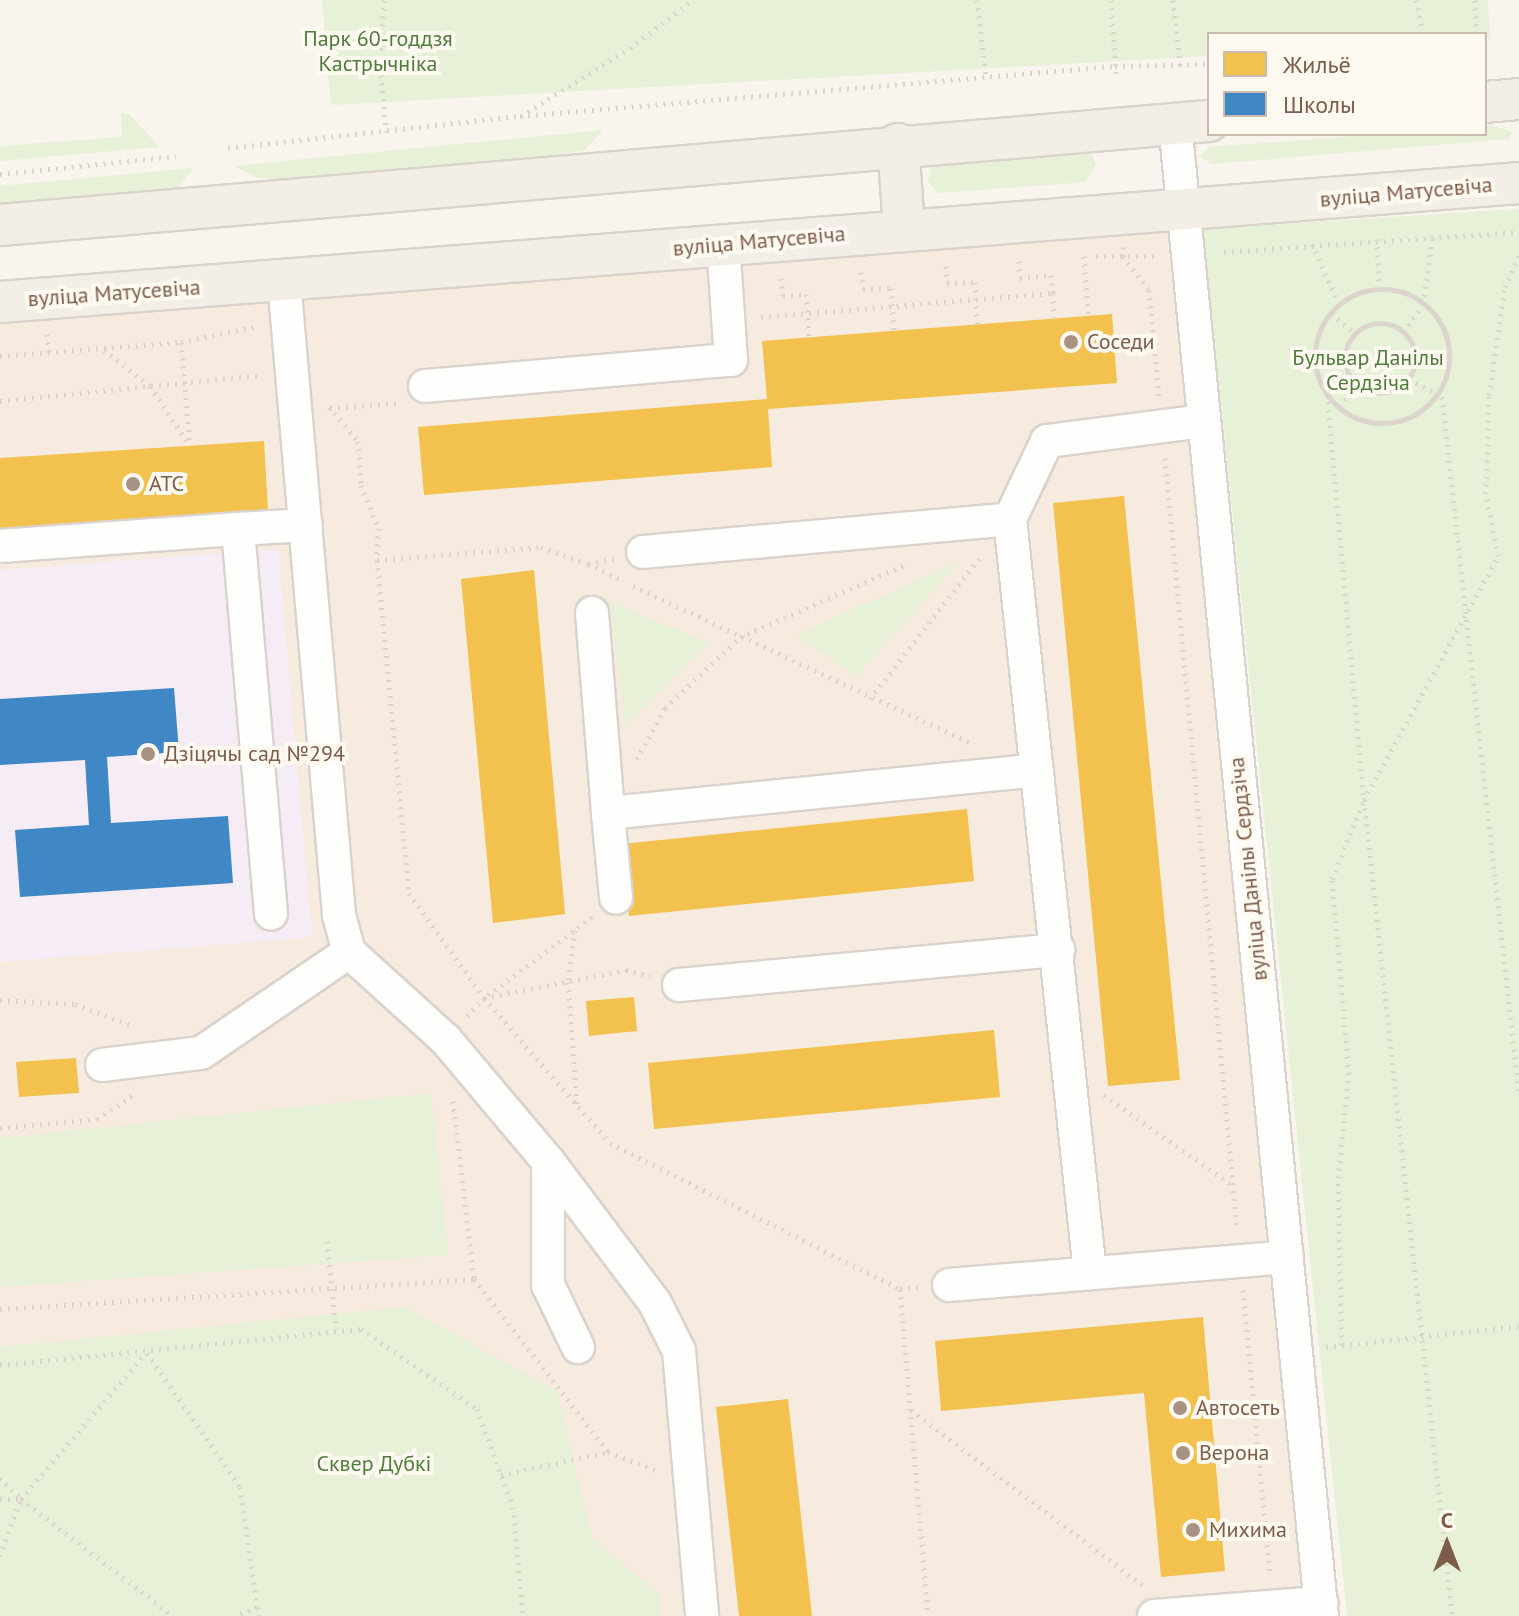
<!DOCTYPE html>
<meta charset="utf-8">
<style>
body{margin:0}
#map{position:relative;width:1519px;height:1616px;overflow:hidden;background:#f9f5ee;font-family:"PT Sans",sans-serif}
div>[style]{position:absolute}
.residential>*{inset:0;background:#f6ebde}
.education>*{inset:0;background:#f6ecf5}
.green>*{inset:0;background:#e6f1d7}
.homes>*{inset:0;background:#f2c14e}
.schools>*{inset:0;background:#3f88c5}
.path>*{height:5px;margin-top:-2.5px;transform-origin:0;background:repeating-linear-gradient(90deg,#dcd5ce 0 2px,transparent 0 8px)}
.path>.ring{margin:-2.5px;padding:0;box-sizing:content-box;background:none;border:5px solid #dcd5ce;border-radius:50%}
.roads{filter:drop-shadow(2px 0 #dad2cc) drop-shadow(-2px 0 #dad2cc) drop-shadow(0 2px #dad2cc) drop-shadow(0 -2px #dad2cc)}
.minor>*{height:32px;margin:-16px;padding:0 16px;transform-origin:16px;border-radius:16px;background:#fefefc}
.major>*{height:40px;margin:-20px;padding:0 20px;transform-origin:20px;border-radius:20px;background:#f4efe6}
.dots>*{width:22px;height:22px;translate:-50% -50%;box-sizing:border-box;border:4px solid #fffaf1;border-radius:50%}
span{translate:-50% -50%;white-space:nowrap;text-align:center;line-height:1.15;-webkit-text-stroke:8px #fffaf1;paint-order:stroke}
.park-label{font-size:22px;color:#4f7d3c}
.street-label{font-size:22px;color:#7d5c49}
.poi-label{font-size:22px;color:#7d5c49}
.left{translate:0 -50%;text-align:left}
.legend{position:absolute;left:1207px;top:32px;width:280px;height:104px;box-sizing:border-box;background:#fffaf1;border:2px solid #cbbbae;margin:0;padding:10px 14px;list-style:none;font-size:24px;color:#7d5c49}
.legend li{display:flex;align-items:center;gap:16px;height:40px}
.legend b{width:40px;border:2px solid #cbbbae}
.north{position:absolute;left:1407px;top:1504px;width:80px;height:80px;-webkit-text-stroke:6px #fffaf1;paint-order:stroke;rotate:0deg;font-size:22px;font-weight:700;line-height:32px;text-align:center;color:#7d5c49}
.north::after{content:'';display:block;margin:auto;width:28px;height:36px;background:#7d5c49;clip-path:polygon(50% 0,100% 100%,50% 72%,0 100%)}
</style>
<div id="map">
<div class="residential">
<i style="clip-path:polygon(1168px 227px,1304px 1616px,0 1616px,0 324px)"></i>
</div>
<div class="education">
<i style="clip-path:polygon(278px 549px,312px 937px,0 962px,0 570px)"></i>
</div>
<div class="green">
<i style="clip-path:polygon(322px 0,1488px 0,1490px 40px,1485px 34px,1209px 34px,1209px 56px,331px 105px)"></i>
<i style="clip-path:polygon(121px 113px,130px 115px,160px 147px,0 161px,0 146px,122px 137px)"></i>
<i style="clip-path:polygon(1491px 125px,1512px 132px,1509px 139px,1212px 164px,1199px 156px,1209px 147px,1383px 134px,1485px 134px,1485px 126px)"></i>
<i style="clip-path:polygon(603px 130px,584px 151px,326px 182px,259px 178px,233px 166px)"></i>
<i style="clip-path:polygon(1079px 152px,1092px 155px,1096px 165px,1085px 182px,937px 193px,928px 181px,932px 165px)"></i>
<i style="clip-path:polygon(194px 168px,176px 190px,0 206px,0 186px)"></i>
<i style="clip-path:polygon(1519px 209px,1519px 1616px,1347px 1616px,1203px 229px)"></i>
<i style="clip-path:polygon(960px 561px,856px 676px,796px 635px)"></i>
<i style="clip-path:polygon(610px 602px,709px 643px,625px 725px)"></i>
<i style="clip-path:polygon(431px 1093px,448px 1255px,0 1287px,0 1138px)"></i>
<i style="clip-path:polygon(404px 1307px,557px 1391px,592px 1538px,660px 1595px,660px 1616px,0 1616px,0 1347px)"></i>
</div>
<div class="homes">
<i style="clip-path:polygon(1112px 314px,1117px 383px,768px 409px,772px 467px,424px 495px,418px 427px,767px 399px,762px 341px)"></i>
<i style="clip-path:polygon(264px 441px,268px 510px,0 528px,0 458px)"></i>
<i style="clip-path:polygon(1124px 496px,1180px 1080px,1108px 1086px,1053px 503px)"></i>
<i style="clip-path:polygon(534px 570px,565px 914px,493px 923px,461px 579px)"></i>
<i style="clip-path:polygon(967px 809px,974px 881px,629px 916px,621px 844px)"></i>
<i style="clip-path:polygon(634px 997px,637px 1031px,589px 1036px,586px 1001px)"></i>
<i style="clip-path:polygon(994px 1030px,1000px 1097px,654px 1129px,648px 1063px)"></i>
<i style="clip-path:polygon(76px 1058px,79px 1093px,19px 1097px,16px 1062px)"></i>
<i style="clip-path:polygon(1203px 1317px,1225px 1571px,1161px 1577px,1144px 1393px,941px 1411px,935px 1341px)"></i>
<i style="clip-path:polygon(788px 1399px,812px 1616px,739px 1616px,716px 1407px)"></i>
</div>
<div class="schools">
<i style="clip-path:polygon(174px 688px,179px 752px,107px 757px,111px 823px,228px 816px,233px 883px,20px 897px,15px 830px,89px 825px,85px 760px,0 765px,0 699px)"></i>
</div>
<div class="path">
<i style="left:384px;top:0;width:59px;rotate:93.9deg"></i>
<i style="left:380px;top:59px;width:73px;rotate:85.3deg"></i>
<i style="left:977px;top:0;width:78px;rotate:83.3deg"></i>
<i style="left:1111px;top:0;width:76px;rotate:86.2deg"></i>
<i style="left:1173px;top:0;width:66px;rotate:83.9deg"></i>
<i style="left:1416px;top:0;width:35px;rotate:78deg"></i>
<i style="left:1475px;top:0;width:34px;rotate:88deg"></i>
<i style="left:521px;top:116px;width:128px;rotate:-32deg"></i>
<i style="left:630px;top:48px;width:79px;rotate:-37.3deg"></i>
<i style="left:228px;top:148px;width:294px;rotate:-6.3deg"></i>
<i style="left:520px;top:116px;width:597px;rotate:-4.8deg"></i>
<i style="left:1115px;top:66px;width:94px;rotate:-1.2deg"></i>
<i style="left:0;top:174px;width:177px;rotate:-5.8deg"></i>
<i style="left:1377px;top:239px;width:50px;rotate:87.7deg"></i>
<i style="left:1312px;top:244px;width:67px;rotate:66.1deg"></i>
<i style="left:1123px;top:247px;width:9px;rotate:90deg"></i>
<i style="left:1123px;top:256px;width:43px;rotate:52.6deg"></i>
<i style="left:1149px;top:290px;width:106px;rotate:84.6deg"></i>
<i style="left:1224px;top:252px;width:296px;rotate:-3.9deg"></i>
<i style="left:1084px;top:256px;width:59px;rotate:86.1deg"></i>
<i style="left:1096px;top:256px;width:58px"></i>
<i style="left:1019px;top:261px;width:17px;rotate:87deg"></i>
<i style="left:1020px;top:278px;width:31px;rotate:-6deg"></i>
<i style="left:1051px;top:275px;width:18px;rotate:84deg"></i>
<i style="left:946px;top:266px;width:17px;rotate:87deg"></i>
<i style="left:947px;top:283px;width:28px;rotate:-2deg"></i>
<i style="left:975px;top:282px;width:42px;rotate:87.3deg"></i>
<i style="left:861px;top:272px;width:17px;rotate:83deg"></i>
<i style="left:863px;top:289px;width:28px;rotate:-2deg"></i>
<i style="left:891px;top:288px;width:42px;rotate:85.9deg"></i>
<i style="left:781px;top:278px;width:18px;rotate:84deg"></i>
<i style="left:783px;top:296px;width:23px;rotate:-5deg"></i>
<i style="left:806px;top:294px;width:43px;rotate:86deg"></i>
<i class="ring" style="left:1315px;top:289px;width:129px;height:129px"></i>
<i style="left:1331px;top:314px;width:31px;rotate:38deg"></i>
<i style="left:761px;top:317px;width:293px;rotate:-4.7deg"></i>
<i style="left:1053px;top:293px;width:25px;rotate:88deg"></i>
<i class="ring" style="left:1345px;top:323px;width:65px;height:65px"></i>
<i style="left:1404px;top:332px;width:34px;rotate:-56deg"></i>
<i style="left:1423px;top:304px;width:69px;rotate:-81.6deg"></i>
<i style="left:47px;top:334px;width:18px;rotate:84deg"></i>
<i style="left:181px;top:342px;width:103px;rotate:85deg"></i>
<i style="left:104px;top:350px;width:58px;rotate:38deg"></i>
<i style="left:150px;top:386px;width:72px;rotate:56.3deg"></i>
<i style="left:0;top:356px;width:182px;rotate:-4.4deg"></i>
<i style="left:181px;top:342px;width:78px;rotate:-11.9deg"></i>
<i style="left:1409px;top:379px;width:32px;rotate:28deg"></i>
<i style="left:1441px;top:389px;width:709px;rotate:83.69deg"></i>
<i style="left:1327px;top:394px;width:408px;rotate:84.8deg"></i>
<i style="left:1364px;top:800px;width:821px;rotate:83.84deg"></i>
<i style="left:0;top:401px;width:262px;rotate:-5.7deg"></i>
<i style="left:329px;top:407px;width:45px;rotate:49.5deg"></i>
<i style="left:358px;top:441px;width:44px;rotate:86.1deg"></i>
<i style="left:361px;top:485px;width:46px;rotate:68.4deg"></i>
<i style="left:378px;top:528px;width:32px;rotate:92deg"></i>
<i style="left:377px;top:560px;width:335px;rotate:84.5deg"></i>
<i style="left:409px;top:893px;width:129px;rotate:54.5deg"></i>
<i style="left:1340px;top:407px;width:28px;rotate:-52deg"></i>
<i style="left:330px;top:408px;width:70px;rotate:-4.1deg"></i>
<i style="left:1165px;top:458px;width:774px;rotate:84.66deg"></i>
<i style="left:614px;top:559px;width:26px;rotate:169deg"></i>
<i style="left:588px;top:564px;width:40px;rotate:25deg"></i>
<i style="left:377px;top:560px;width:165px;rotate:-4.5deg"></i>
<i style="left:541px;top:547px;width:50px;rotate:19.9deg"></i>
<i style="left:633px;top:586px;width:374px;rotate:24.9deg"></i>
<i style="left:870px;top:699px;width:180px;rotate:-52.2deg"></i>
<i style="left:637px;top:759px;width:58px;rotate:-61.2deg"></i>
<i style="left:665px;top:708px;width:103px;rotate:-43.4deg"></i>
<i style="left:740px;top:637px;width:184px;rotate:-23.6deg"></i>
<i style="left:592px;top:917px;width:135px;rotate:143.1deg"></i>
<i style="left:484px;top:998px;width:192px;rotate:49deg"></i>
<i style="left:610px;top:1143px;width:325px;rotate:26.7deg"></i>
<i style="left:900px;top:1289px;width:328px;rotate:85.1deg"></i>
<i style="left:575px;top:930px;width:52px;rotate:97.7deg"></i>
<i style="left:568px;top:982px;width:122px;rotate:85.8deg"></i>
<i style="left:0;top:1000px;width:75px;rotate:3.1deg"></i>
<i style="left:75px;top:1004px;width:62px;rotate:20.8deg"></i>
<i style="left:467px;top:1016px;width:25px;rotate:-47deg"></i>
<i style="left:484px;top:998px;width:145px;rotate:-11.2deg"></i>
<i style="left:626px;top:970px;width:25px;rotate:14deg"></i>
<i style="left:1104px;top:1095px;width:158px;rotate:35.2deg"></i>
<i style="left:453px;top:1101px;width:179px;rotate:83.3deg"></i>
<i style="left:0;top:1128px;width:97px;rotate:-5.3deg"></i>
<i style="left:97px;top:1119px;width:42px;rotate:-33.3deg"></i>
<i style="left:327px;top:1241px;width:89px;rotate:84.2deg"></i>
<i style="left:900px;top:1289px;width:18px;rotate:-6deg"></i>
<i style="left:1243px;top:1290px;width:286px;rotate:84.6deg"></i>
<i style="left:0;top:1309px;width:475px;rotate:-3.6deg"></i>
<i style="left:474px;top:1279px;width:219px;rotate:52.2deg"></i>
<i style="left:608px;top:1452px;width:53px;rotate:20.8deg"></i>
<i style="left:1342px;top:1345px;width:167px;rotate:-91.4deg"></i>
<i style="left:1338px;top:1178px;width:105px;rotate:-84deg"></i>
<i style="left:1349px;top:1074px;width:196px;rotate:-95deg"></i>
<i style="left:1332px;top:879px;width:85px;rotate:-67.9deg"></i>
<i style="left:1364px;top:800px;width:278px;rotate:-61.2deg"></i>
<i style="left:1498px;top:556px;width:63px;rotate:-101deg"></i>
<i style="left:1486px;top:494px;width:99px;rotate:-88.3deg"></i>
<i style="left:1489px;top:395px;width:109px;rotate:-81.6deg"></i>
<i style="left:1505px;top:287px;width:35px;rotate:-66deg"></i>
<i style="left:1326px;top:1347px;width:194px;rotate:-6.2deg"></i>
<i style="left:147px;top:1353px;width:163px;rotate:55.2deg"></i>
<i style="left:240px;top:1487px;width:121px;rotate:81.9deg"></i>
<i style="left:257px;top:1607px;width:24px;rotate:158deg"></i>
<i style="left:0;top:1365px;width:363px;rotate:-5.7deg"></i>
<i style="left:361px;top:1329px;width:141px;rotate:34.6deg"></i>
<i style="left:477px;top:1409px;width:104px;rotate:69.8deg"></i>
<i style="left:513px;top:1507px;width:109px;rotate:84.8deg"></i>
<i style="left:911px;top:1410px;width:290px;rotate:37.1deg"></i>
<i style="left:501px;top:1475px;width:109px;rotate:-12.1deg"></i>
<i style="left:0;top:1478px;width:30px;rotate:45deg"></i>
<i style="left:0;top:1499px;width:20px"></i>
<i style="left:21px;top:1499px;width:191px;rotate:-49.5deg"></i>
<i style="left:0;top:1556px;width:61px;rotate:-69.8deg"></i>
<i style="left:21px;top:1499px;width:192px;rotate:37.6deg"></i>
<i style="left:257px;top:1607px;width:9px;rotate:77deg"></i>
</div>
<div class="roads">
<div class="minor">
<i style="left:1175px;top:123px;width:1500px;rotate:84.38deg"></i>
<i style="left:284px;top:281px;width:636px;rotate:85.04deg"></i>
<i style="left:339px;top:915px;width:38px;rotate:75deg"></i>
<i style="left:349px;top:952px;width:131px;rotate:42.2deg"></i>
<i style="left:446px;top:1040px;width:158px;rotate:49.9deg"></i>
<i style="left:548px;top:1161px;width:178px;rotate:53deg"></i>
<i style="left:655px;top:1303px;width:54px;rotate:63.4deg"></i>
<i style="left:679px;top:1351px;width:266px;rotate:85deg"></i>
<i style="left:425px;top:386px;width:307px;rotate:-4.9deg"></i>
<i style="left:731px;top:360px;width:116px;rotate:-93.9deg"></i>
<i style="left:1010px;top:519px;width:86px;rotate:-64.6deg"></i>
<i style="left:1047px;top:441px;width:158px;rotate:-7.3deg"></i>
<i style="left:238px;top:529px;width:68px;rotate:-3.4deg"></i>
<i style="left:0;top:546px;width:239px;rotate:-4.1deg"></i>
<i style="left:238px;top:529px;width:386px;rotate:85.1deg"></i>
<i style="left:643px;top:552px;width:368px;rotate:-5.1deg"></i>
<i style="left:1010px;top:519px;width:757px;rotate:83.94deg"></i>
<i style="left:592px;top:613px;width:201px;rotate:85.4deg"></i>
<i style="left:608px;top:813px;width:431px;rotate:-5.7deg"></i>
<i style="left:608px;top:813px;width:85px;rotate:84.6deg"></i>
<i style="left:679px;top:985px;width:381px;rotate:-5.3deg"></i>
<i style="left:102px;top:1065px;width:100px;rotate:-6.9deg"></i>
<i style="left:201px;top:1053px;width:179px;rotate:-34.3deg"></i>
<i style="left:548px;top:1161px;width:124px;rotate:90deg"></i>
<i style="left:548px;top:1285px;width:69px;rotate:64.2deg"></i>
<i style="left:949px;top:1285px;width:339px;rotate:-4.7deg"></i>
<i style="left:1154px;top:1616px;width:168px;rotate:-4.5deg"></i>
</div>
<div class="major">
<i style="left:1485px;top:102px;width:34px;rotate:-5deg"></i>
<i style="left:898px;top:144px;width:83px;rotate:85.9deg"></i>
<i style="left:0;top:225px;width:1213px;rotate:-4.92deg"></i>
<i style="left:0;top:302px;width:1524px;rotate:-4.48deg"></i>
</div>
</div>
<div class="dots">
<i style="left:1071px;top:342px;background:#a89283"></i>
<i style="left:133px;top:484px;background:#a89283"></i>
<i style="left:148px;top:754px;background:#a89283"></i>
<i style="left:1180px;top:1408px;background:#a89283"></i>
<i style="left:1183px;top:1453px;background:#a89283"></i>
<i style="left:1193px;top:1530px;background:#a89283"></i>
</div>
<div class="park-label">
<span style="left:378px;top:51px">Парк 60-годдзя<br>Кастрычніка</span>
<span style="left:1368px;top:370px">Бульвар Данілы<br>Сердзіча</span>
<span style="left:374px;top:1464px">Сквер Дубкі</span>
</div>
<div class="street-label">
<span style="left:1406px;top:192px;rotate:-5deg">вуліца Матусевіча</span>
<span style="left:759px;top:241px;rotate:-5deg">вуліца Матусевіча</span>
<span style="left:114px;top:293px;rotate:-4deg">вуліца Матусевіча</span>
<span style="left:1248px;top:869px;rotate:-96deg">вуліца Данілы Сердзіча</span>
</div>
<div class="poi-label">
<span class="left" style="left:1087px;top:342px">Соседи</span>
<span class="left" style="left:149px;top:484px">АТС</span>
<span class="left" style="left:164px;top:754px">Дзіцячы сад №294</span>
<span class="left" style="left:1196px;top:1408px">Автосеть</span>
<span class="left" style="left:1199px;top:1453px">Верона</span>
<span class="left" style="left:1209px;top:1530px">Михима</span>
</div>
<ul class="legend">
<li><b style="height:22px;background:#f2c14e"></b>Жильё</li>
<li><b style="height:22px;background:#3f88c5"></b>Школы</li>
</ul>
<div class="north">С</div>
</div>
